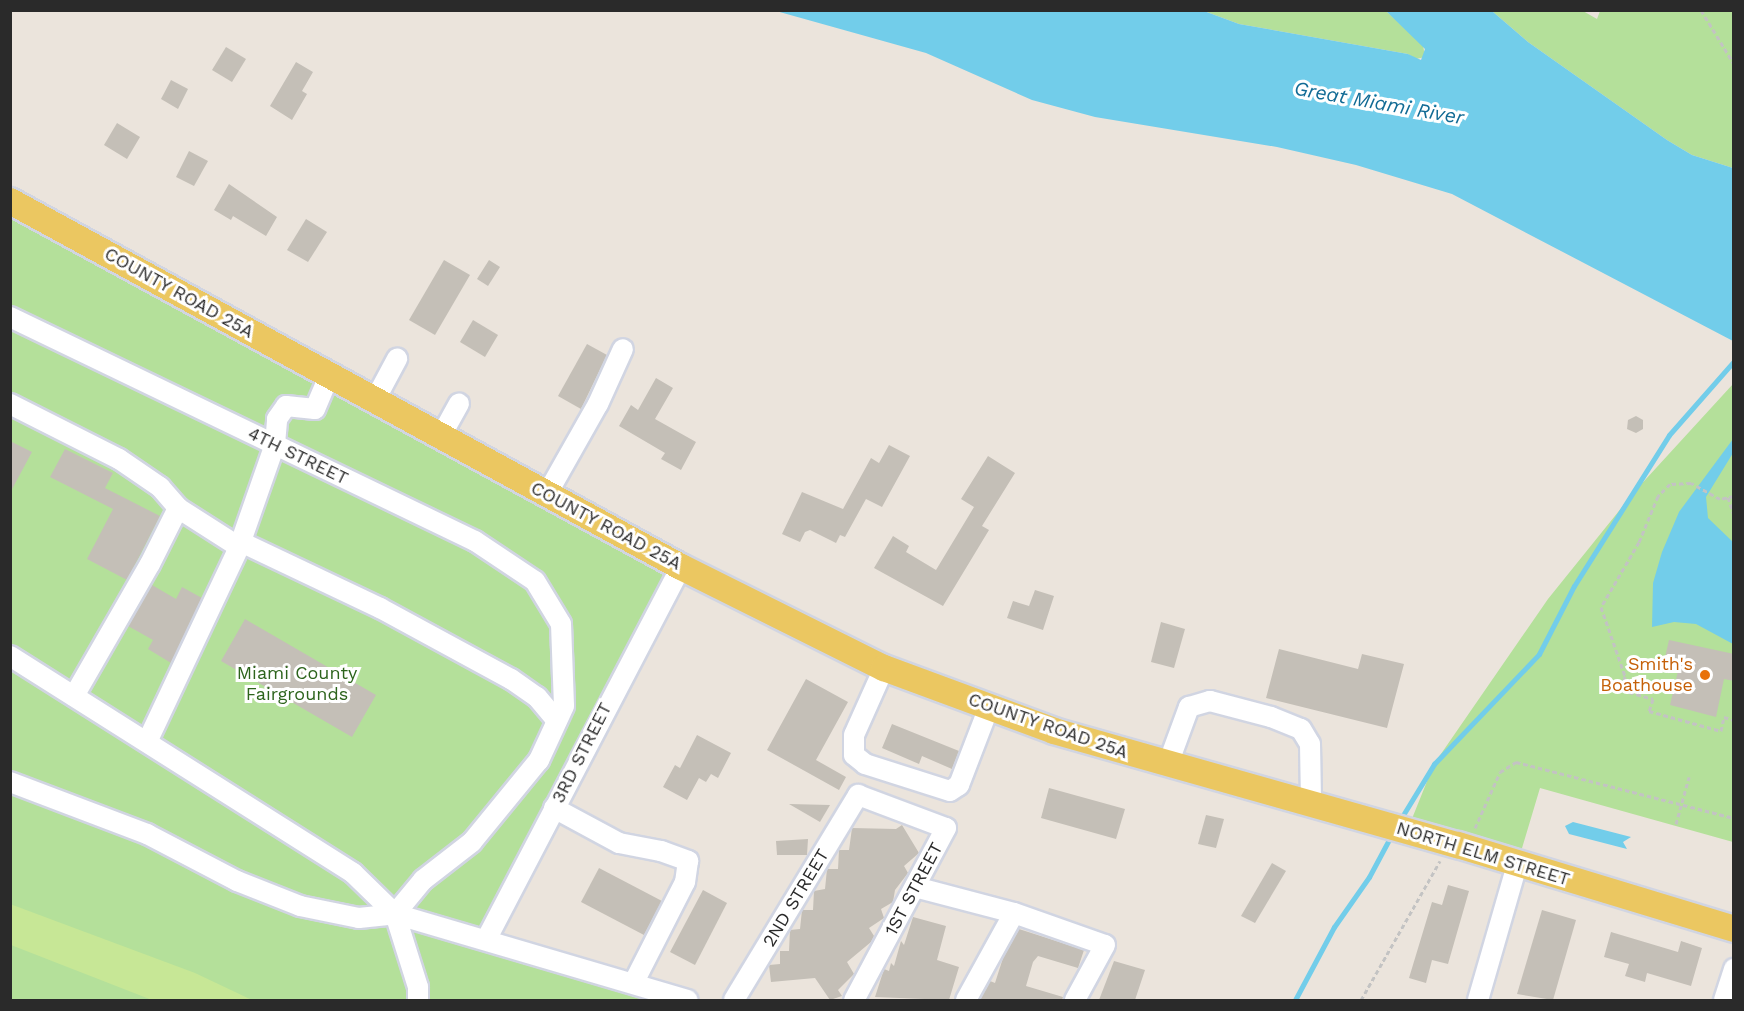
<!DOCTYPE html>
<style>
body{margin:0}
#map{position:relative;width:1744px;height:1011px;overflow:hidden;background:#ebe4dc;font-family:"Work Sans",sans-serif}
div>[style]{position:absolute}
.green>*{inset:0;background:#b4e09a}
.pitch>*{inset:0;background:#c7e796}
.water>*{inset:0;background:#72cdea}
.stream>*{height:5px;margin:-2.5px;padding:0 2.5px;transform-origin:2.5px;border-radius:2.5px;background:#72cdea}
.building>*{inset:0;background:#c4bfb7}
.path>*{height:3px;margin-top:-1.5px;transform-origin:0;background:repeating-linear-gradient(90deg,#c3c3c3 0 4.5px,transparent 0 7.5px)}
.roads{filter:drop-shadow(2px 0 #d1d5e2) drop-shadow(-2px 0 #d1d5e2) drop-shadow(0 2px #d1d5e2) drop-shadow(0 -2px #d1d5e2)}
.minor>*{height:20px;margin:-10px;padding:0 10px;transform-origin:10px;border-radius:10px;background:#fff}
.major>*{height:26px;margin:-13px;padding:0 13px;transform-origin:13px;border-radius:13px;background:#ebc761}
.dots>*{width:16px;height:16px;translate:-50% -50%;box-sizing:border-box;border:3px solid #fff;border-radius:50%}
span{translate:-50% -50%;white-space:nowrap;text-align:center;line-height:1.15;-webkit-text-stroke:6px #fff;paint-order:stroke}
.street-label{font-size:18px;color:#2a2a2a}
.food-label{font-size:18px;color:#c56008}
.right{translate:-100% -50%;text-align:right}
.park-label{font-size:18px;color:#2d641c}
.water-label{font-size:20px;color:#126b95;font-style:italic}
.frame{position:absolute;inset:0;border:12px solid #2a2a2a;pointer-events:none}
</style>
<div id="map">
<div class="green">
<i style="clip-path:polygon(1204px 11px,1386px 11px,1423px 45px,1425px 57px,1416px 59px,1408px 54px,1239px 24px)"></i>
<i style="clip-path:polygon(1492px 11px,1583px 11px,1597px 19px,1600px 11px,1733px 11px,1733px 168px,1692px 155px,1667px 140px,1528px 42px)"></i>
<i style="clip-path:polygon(10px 201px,681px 567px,486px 939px,687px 1000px,11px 1000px)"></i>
<i style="clip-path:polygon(1733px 384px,1733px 842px,1540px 788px,1517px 865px,1407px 831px,1434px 764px,1548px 599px,1635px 491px)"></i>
</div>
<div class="pitch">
<i style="clip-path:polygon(10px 904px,195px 973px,252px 1000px,152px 1000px,11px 945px)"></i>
</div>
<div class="water">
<i style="clip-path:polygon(776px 11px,1204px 11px,1239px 24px,1408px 54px,1421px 60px,1425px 49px,1386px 11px,1492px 11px,1528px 42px,1667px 140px,1692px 155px,1733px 168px,1733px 341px,1452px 194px,1356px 165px,1277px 147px,1095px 117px,1032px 100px,926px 53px)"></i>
<i style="clip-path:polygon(1733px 439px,1733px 453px,1706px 497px,1708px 518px,1733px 542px,1733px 644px,1696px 624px,1674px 622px,1652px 627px,1653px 583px,1662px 552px,1679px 512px)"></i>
<i style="clip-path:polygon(1573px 822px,1631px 837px,1623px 842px,1627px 849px,1569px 834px,1565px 826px)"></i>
</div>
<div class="stream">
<i style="left:1400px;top:820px;width:66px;rotate:-58.7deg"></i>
<i style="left:1434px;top:764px;width:152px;rotate:-46.3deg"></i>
<i style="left:1539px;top:654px;width:76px;rotate:-62.8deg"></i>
<i style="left:1574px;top:586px;width:178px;rotate:-57.8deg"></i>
<i style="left:1669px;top:435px;width:98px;rotate:-48.7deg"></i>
<i style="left:1295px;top:1000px;width:83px;rotate:-61.9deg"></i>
<i style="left:1334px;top:927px;width:61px;rotate:-55deg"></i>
<i style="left:1369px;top:877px;width:49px;rotate:-61.9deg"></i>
</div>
<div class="building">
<i style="clip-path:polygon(226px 47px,246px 59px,232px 82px,212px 70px)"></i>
<i style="clip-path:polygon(296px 62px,313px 72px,302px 91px,307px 94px,292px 120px,270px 106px)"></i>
<i style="clip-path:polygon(171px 80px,188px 89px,178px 109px,161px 99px)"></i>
<i style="clip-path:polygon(117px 123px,140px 137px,127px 159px,104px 145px)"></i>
<i style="clip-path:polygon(189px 151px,208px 161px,194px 186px,176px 177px)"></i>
<i style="clip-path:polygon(229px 184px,277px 217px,266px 236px,233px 216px,231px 220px,214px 210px)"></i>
<i style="clip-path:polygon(306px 219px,327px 232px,308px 262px,287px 250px)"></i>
<i style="clip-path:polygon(444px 260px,470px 275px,435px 335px,409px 320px)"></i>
<i style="clip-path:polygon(489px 260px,500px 267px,488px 286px,477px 279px)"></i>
<i style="clip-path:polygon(473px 320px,498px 335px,485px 357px,460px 342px)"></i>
<i style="clip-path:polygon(587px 344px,607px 355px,581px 409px,558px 396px)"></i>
<i style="clip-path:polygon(656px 378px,673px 388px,655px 419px,696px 442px,681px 470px,661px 459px,665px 453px,619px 426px,631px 405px,638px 410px)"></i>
<i style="clip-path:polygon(1636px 416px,1643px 420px,1643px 429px,1636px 433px,1627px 429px,1628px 420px)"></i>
<i style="clip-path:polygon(10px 441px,32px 452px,10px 493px)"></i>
<i style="clip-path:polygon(889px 445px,910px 456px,882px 507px,866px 499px,845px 537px,840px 535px,836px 543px,810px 530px,805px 532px,800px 542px,782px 534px,802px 492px,843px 509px,871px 458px,879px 463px)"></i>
<i style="clip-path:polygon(65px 449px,113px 473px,105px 488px,160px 516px,127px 580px,87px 559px,113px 509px,50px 477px)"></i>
<i style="clip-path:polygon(988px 456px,1015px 473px,982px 526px,989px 530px,943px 606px,874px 568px,893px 536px,909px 546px,906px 552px,936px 570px,974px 507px,961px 499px)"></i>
<i style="clip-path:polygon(152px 585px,176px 599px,182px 587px,202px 598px,171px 663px,148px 649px,153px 640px,128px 626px)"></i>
<i style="clip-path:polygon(1035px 590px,1054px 596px,1043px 630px,1007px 618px,1013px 601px,1029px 606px)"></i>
<i style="clip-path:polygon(245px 619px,376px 695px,352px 737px,221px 661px)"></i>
<i style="clip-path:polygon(1161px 622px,1185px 629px,1174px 668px,1151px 662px)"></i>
<i style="clip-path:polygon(1669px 640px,1734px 654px,1734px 681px,1724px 679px,1716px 717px,1670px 705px,1678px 671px,1663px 666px)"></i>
<i style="clip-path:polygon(1279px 649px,1358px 669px,1362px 654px,1404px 664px,1387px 728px,1266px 698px)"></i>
<i style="clip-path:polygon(806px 679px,848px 702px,816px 760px,846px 777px,839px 790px,767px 750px)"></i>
<i style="clip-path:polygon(892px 724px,959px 751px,952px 769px,922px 756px,919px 764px,882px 748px)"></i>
<i style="clip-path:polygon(697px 735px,731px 753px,718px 778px,711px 774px,706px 782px,699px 778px,687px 800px,663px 787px,675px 765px,680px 768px)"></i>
<i style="clip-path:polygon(1049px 788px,1125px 809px,1116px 839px,1041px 818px)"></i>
<i style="clip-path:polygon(789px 804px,830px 805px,820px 822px)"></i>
<i style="clip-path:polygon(1206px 815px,1224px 819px,1216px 848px,1198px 844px)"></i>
<i style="clip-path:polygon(902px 825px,919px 853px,904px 866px,908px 873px,895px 890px,893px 902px,881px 909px,884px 918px,869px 928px,874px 936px,871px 942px,847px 962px,854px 974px,838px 990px,842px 996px,830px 1000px,815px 978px,771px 982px,769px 965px,780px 964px,780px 951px,789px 951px,790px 930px,800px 929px,802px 910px,813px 910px,814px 891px,825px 889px,827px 869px,838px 869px,839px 850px,849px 850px,852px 828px,896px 829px)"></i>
<i style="clip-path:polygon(808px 839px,807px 855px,777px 855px,776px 841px)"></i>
<i style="clip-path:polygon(1272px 863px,1286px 871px,1255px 923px,1241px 916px)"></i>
<i style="clip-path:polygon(599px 868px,662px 901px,644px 935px,581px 902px)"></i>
<i style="clip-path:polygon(1448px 885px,1469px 891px,1448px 964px,1432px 960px,1426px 983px,1409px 978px,1432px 902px,1442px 905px)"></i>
<i style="clip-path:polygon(703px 890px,727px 903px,695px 965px,670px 952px)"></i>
<i style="clip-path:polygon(1542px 910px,1576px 920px,1553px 1000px,1517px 994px)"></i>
<i style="clip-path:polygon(913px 917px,946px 926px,937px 960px,959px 967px,949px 1000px,875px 997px,884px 969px,889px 971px,891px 963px,894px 966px,901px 941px,904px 945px)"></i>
<i style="clip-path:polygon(1019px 929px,1084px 950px,1078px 968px,1038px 956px,1033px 962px,1026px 986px,1063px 997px,1062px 1000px,979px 1000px,990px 981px,995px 983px,1003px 958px)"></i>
<i style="clip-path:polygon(1611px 932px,1678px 952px,1681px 941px,1702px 948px,1691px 986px,1647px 973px,1645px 982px,1625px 976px,1629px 964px,1604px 957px)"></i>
<i style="clip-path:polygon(1114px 961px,1145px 970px,1135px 1000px,1099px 1000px)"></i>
</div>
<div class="path">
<i style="left:1701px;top:10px;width:63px;rotate:58.6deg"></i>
<i style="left:1734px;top:496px;width:14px;rotate:168deg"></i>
<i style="left:1720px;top:499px;width:33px;rotate:-151deg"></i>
<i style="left:1691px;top:483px;width:21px;rotate:177deg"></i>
<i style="left:1670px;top:484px;width:17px;rotate:135deg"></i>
<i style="left:1658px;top:496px;width:50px;rotate:112.4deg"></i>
<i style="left:1639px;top:542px;width:75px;rotate:120.3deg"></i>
<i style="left:1601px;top:607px;width:73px;rotate:70.8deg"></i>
<i style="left:1625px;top:676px;width:14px;rotate:102deg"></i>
<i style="left:1622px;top:690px;width:32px;rotate:16deg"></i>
<i style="left:1653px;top:699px;width:13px;rotate:108deg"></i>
<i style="left:1649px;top:711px;width:75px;rotate:15.5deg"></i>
<i style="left:1721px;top:731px;width:14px;rotate:-78deg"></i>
<i style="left:1724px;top:717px;width:10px;rotate:17deg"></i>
<i style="left:1728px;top:497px;width:19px;rotate:72deg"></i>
<i style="left:1676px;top:824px;width:49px;rotate:-74.5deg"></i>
<i style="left:1475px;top:828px;width:61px;rotate:-65.9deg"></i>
<i style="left:1500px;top:772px;width:19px;rotate:-32deg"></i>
<i style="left:1516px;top:762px;width:225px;rotate:14.4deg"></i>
<i style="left:1361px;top:1000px;width:160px;rotate:-60.4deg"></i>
</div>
<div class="roads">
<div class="minor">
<i style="left:10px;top:317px;width:516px;rotate:25.72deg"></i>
<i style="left:475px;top:541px;width:72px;rotate:33.7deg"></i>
<i style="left:535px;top:581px;width:50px;rotate:58.8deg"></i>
<i style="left:561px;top:624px;width:82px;rotate:87.9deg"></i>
<i style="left:564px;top:706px;width:60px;rotate:114.8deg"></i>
<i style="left:539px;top:760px;width:106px;rotate:129.3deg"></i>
<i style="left:472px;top:842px;width:62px;rotate:142.2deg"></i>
<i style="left:423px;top:880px;width:44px;rotate:129.5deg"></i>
<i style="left:395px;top:914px;width:77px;rotate:72.5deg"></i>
<i style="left:418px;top:987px;width:13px;rotate:90deg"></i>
<i style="left:375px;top:400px;width:47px;rotate:-61.8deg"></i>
<i style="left:10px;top:404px;width:122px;rotate:26.8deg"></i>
<i style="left:119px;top:459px;width:50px;rotate:34.3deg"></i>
<i style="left:160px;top:487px;width:28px;rotate:49deg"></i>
<i style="left:178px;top:508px;width:72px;rotate:32.6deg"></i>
<i style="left:441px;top:436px;width:37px;rotate:-61deg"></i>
<i style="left:547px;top:494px;width:103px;rotate:-60.5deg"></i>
<i style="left:598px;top:404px;width:60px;rotate:-65.6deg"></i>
<i style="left:241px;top:542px;width:154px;rotate:25.4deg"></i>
<i style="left:380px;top:608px;width:149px;rotate:28.5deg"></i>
<i style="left:511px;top:679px;width:32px;rotate:35deg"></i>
<i style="left:537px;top:697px;width:31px;rotate:50deg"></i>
<i style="left:10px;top:656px;width:406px;rotate:32.3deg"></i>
<i style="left:353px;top:873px;width:59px;rotate:44.3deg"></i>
<i style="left:884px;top:668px;width:73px;rotate:114.1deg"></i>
<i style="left:854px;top:735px;width:20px;rotate:90deg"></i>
<i style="left:854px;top:755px;width:14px;rotate:39deg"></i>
<i style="left:865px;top:764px;width:89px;rotate:17.6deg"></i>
<i style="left:950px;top:791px;width:11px;rotate:-34deg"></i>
<i style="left:959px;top:785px;width:84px;rotate:-69deg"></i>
<i style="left:74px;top:696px;width:152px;rotate:-60.1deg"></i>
<i style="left:150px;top:564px;width:63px;rotate:-63.4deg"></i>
<i style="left:147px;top:742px;width:216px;rotate:-64.7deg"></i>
<i style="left:239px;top:547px;width:109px;rotate:-70.7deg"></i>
<i style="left:275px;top:444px;width:25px;rotate:-85deg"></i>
<i style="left:277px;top:419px;width:16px;rotate:-55deg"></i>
<i style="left:286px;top:406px;width:29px;rotate:6deg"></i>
<i style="left:315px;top:409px;width:36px;rotate:-67deg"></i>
<i style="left:1168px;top:764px;width:61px;rotate:-69.8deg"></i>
<i style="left:1189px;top:707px;width:22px;rotate:-16deg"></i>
<i style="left:1210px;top:701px;width:63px;rotate:14.7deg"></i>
<i style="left:1271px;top:717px;width:32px;rotate:22deg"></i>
<i style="left:1301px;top:729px;width:17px;rotate:59deg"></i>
<i style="left:1310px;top:744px;width:60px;rotate:89deg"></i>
<i style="left:10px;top:782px;width:147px;rotate:20.8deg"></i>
<i style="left:147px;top:834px;width:102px;rotate:27.6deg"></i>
<i style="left:237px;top:881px;width:68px;rotate:21.6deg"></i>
<i style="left:300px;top:906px;width:60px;rotate:11.5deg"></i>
<i style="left:359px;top:918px;width:36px;rotate:-6deg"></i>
<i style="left:395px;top:914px;width:305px;rotate:16.4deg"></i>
<i style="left:554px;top:808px;width:74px;rotate:28.3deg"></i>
<i style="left:619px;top:843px;width:43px;rotate:10.8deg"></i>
<i style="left:661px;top:851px;width:29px;rotate:20deg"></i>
<i style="left:688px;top:861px;width:21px;rotate:98deg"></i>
<i style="left:685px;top:882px;width:114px;rotate:117deg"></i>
<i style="left:915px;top:887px;width:102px;rotate:14.7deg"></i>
<i style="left:1014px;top:913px;width:96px;rotate:19.4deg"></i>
<i style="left:1105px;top:945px;width:63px;rotate:118.6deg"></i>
<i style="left:486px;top:940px;width:421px;rotate:-62.4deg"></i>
<i style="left:734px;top:1000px;width:240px;rotate:-58.8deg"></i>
<i style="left:858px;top:795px;width:94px;rotate:20.6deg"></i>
<i style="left:946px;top:828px;width:195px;rotate:118.1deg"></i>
<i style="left:966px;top:1000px;width:99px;rotate:-61.1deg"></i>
<i style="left:1478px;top:1000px;width:141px;rotate:-73.9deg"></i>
<i style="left:1724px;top:1000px;width:33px;rotate:-72deg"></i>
</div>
<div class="major">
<i style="left:10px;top:201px;width:764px;rotate:28.61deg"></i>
<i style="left:681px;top:567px;width:227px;rotate:26.5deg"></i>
<i style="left:884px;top:668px;width:181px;rotate:20.3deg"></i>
<i style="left:1054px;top:731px;width:420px;rotate:15.8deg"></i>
<i style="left:1458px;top:845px;width:288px;rotate:16.9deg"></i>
</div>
</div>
<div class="dots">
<i style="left:1705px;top:675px;background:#e8710a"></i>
</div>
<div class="street-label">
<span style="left:179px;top:293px;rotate:29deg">COUNTY ROAD 25A</span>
<span style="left:298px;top:456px;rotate:26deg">4TH STREET</span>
<span style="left:606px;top:526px;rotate:28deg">COUNTY ROAD 25A</span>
<span style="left:1048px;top:726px;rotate:19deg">COUNTY ROAD 25A</span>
<span style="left:582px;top:753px;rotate:-63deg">3RD STREET</span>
<span style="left:1483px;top:854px;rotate:17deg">NORTH ELM STREET</span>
<span style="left:914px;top:889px;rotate:-62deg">1ST STREET</span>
<span style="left:796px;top:898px;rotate:-59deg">2ND STREET</span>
</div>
<div class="food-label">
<span class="right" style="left:1693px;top:675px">Smith's<br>Boathouse</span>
</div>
<div class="park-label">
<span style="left:297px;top:684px">Miami County<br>Fairgrounds</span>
</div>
<div class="water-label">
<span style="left:1379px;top:103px;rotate:10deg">Great Miami River</span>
</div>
<div class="frame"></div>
</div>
